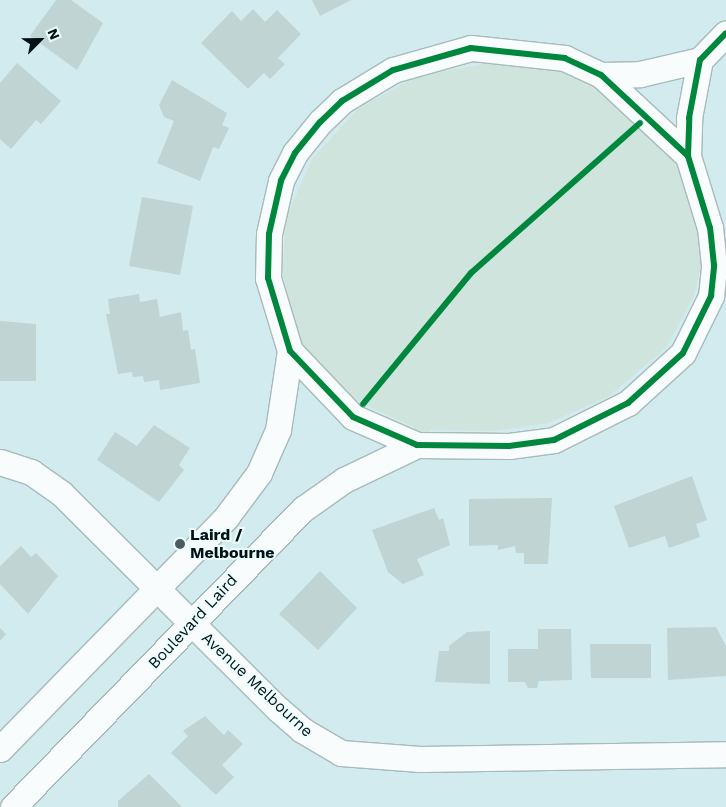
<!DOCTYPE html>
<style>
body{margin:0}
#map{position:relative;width:726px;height:807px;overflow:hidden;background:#d2ebee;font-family:"Work Sans",sans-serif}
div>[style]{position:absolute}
.green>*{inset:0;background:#cfe4dc}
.building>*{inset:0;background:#c0d4d3}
.roads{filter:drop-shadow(1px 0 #a7babc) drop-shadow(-1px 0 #a7babc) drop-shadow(0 1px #a7babc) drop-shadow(0 -1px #a7babc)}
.minor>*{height:25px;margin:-12.5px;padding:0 12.5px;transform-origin:12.5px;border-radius:12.5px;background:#f8fcfc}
.cycleway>*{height:6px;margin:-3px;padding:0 3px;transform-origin:3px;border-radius:3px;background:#00873e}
.dots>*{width:14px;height:14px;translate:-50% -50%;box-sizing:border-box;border:2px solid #ebfdfe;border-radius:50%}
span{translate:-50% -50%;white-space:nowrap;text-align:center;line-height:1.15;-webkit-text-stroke:4px #ebfdfe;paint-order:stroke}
.poi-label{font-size:16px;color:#021113;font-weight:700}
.left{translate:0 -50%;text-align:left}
.street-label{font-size:16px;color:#021113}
.north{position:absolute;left:15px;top:15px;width:50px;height:50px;-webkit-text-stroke:4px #ebfdfe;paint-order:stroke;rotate:67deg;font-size:14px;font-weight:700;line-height:20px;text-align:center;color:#021113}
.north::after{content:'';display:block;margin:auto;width:18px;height:22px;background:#021113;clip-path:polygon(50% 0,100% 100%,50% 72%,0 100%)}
</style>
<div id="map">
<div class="green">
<i style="clip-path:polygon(490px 63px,601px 75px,688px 156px,679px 173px,701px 240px,701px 266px,694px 296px,666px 348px,609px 396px,549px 423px,495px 431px,431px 430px,417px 445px,414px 427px,363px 404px,290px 351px,293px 319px,283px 274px,286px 218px,312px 159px,359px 108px,417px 76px)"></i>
</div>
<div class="building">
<i style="clip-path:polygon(56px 0,71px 0,103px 23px,77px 70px,30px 36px)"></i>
<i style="clip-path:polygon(312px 0,351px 0,320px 16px)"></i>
<i style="clip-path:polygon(253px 9px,265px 22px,277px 10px,301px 34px,278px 58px,285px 64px,270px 79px,264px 73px,248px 89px,201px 43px,232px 11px,241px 21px)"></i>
<i style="clip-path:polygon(17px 63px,61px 101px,41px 124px,36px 120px,11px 149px,0 139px,0 83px)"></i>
<i style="clip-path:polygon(172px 80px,227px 113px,222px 125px,229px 128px,219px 149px,213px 147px,200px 181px,157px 163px,174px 121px,164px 117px,159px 105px)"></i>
<i style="clip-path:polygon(142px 197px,193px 206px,180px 275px,129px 266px)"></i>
<i style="clip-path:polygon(139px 294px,140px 302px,157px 299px,160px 317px,181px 312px,183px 331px,188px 330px,191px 350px,195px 349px,200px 383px,160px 390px,159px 380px,144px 382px,143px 376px,133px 377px,132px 372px,118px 374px,106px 314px,110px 314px,108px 299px)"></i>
<i style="clip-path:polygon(0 321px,36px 324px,36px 381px,0 381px)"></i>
<i style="clip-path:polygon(154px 425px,190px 448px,179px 465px,184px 470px,159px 502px,97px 460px,115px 432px,137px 446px)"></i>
<i style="clip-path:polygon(692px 476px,707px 520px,696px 524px,700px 537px,669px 548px,665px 536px,629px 548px,614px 506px)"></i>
<i style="clip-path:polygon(552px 498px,548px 564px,524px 564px,524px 553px,516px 553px,515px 546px,498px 550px,498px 545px,469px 546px,469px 499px)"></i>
<i style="clip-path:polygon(434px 508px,439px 520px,443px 518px,450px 545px,417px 559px,424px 575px,403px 584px,388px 572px,372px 530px)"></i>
<i style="clip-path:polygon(21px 546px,31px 557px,36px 553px,58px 576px,28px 614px,0 584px,0 566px)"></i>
<i style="clip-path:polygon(320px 571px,357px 608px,318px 650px,279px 614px)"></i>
<i style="clip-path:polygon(716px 627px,726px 646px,726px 676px,668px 680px,667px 628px)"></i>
<i style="clip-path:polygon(0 628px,6px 634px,0 641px)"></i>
<i style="clip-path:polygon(538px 629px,571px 629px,572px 680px,539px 681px,537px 688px,528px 688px,525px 682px,508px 682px,508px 649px,538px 649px)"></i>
<i style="clip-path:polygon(490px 631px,490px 684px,435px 682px,439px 651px,449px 651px,449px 646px,467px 632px)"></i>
<i style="clip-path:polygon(590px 644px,651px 644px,651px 678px,591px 678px)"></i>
<i style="clip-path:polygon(205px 716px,224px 735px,228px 730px,243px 744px,222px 765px,234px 777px,216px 795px,171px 753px,188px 736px,183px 731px)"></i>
<i style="clip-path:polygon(149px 774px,182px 807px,118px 807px,118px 801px)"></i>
</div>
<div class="roads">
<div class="minor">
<i style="left:601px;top:75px;width:39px;rotate:-1deg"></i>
<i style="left:640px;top:74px;width:62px;rotate:-13.1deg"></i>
<i style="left:688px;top:156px;width:119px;rotate:-137deg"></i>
<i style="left:601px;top:75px;width:40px;rotate:-155deg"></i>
<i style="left:565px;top:58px;width:95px;rotate:-173.9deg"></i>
<i style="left:471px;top:48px;width:81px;rotate:164.2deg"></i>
<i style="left:393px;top:70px;width:60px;rotate:148.7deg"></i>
<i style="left:342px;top:101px;width:30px;rotate:136deg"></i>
<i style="left:320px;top:122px;width:40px;rotate:129deg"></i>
<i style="left:295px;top:153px;width:31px;rotate:117deg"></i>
<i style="left:281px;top:181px;width:54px;rotate:102.8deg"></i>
<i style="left:269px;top:234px;width:44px;rotate:91.3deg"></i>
<i style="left:268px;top:278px;width:76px;rotate:73.2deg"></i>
<i style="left:290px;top:351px;width:91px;rotate:46.3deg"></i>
<i style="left:353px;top:417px;width:70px;rotate:23.6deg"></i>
<i style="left:417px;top:445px;width:92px;rotate:0.6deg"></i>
<i style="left:509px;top:446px;width:45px;rotate:-7.6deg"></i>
<i style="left:554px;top:440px;width:83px;rotate:-26.6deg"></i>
<i style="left:628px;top:403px;width:74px;rotate:-42.3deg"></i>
<i style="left:683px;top:353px;width:64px;rotate:-63.8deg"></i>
<i style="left:711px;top:296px;width:31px;rotate:-84deg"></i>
<i style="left:714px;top:265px;width:37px;rotate:-96deg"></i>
<i style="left:710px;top:228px;width:75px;rotate:-107deg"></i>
<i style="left:688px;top:156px;width:38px;rotate:-88deg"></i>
<i style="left:689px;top:118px;width:59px;rotate:-79.3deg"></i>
<i style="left:700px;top:60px;width:37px;rotate:-46deg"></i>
<i style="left:0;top:462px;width:33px;rotate:18deg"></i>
<i style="left:31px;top:472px;width:37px;rotate:35deg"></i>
<i style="left:61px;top:493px;width:306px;rotate:44.9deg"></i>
<i style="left:278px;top:709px;width:32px;rotate:41deg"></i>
<i style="left:302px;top:730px;width:45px;rotate:30.5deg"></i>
<i style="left:341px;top:753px;width:79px;rotate:4.3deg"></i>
<i style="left:420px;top:759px;width:306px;rotate:-0.9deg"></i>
<i style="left:0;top:749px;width:325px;rotate:-45.7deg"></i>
<i style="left:227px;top:516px;width:54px;rotate:-53.3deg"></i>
<i style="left:259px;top:473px;width:47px;rotate:-66.2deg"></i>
<i style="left:278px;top:430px;width:80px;rotate:-81.4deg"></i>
<i style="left:13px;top:807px;width:416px;rotate:-45.8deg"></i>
<i style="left:303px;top:509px;width:50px;rotate:-35.3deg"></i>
<i style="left:344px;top:480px;width:81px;rotate:-25.6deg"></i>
</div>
</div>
<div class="cycleway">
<i style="left:688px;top:156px;width:119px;rotate:-137deg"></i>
<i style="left:601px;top:75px;width:40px;rotate:-155deg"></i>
<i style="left:565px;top:58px;width:95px;rotate:-173.9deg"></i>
<i style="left:471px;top:48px;width:81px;rotate:164.2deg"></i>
<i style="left:393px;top:70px;width:60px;rotate:148.7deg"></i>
<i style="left:342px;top:101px;width:30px;rotate:136deg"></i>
<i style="left:320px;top:122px;width:40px;rotate:129deg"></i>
<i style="left:295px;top:153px;width:31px;rotate:117deg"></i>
<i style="left:281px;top:181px;width:54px;rotate:102.8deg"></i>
<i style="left:269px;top:234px;width:44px;rotate:91.3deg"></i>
<i style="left:268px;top:278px;width:76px;rotate:73.2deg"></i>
<i style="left:290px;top:351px;width:91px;rotate:46.3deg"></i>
<i style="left:353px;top:417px;width:70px;rotate:23.6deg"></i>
<i style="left:417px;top:445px;width:92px;rotate:0.6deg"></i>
<i style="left:509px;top:446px;width:45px;rotate:-7.6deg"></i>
<i style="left:554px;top:440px;width:83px;rotate:-26.6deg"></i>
<i style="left:628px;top:403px;width:74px;rotate:-42.3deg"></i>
<i style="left:683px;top:353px;width:64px;rotate:-63.8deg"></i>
<i style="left:711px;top:296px;width:31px;rotate:-84deg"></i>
<i style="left:714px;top:265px;width:37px;rotate:-96deg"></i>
<i style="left:710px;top:228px;width:75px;rotate:-107deg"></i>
<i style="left:688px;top:156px;width:38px;rotate:-88deg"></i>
<i style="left:689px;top:118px;width:59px;rotate:-79.3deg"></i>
<i style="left:700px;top:60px;width:37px;rotate:-46deg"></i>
<i style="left:363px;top:404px;width:170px;rotate:-50.5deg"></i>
<i style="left:471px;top:273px;width:226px;rotate:-41.6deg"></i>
</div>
<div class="dots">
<i style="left:180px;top:544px;background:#4b5d60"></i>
</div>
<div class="poi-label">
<span class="left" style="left:190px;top:544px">Laird /<br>Melbourne</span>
</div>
<div class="street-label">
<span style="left:193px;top:622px;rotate:-47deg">Boulevard Laird</span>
<span style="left:257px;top:685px;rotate:43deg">Avenue Melbourne</span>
</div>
<div class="north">N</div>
</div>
